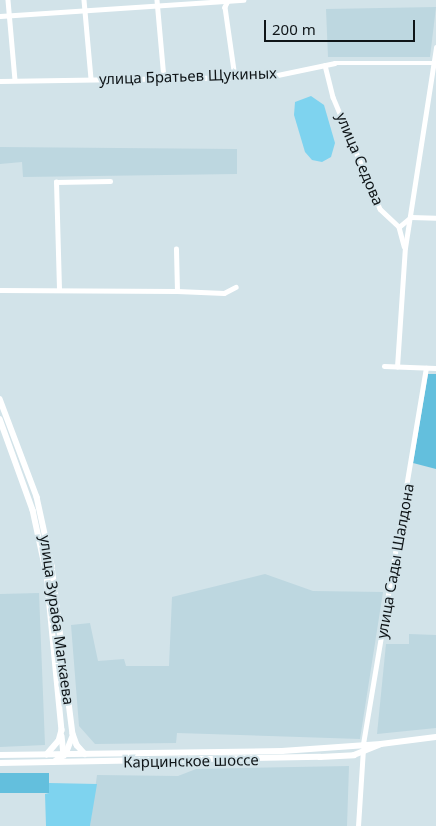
<!DOCTYPE html>
<meta charset="utf-8">
<style>
body{margin:0}
#map{position:relative;width:436px;height:826px;overflow:hidden;background:#d2e3e9;font-family:"Noto Sans",sans-serif}
div>[style]{position:absolute}
.built>*{inset:0;background:#bdd7e0}
.green>*{inset:0;background:#7ed3ef}
.forest>*{inset:0;background:#63bfdd}
.minor>*{height:4.5px;margin:-2.25px;padding:0 2.25px;transform-origin:2.25px;border-radius:2.25px;background:#fff}
.tertiary>*{height:5px;margin:-2.5px;padding:0 2.5px;transform-origin:2.5px;border-radius:2.5px;background:#fff}
.secondary>*{height:5.5px;margin:-2.75px;padding:0 2.75px;transform-origin:2.75px;border-radius:2.75px;background:#fff}
span{translate:-50% -50%;white-space:nowrap;text-align:center;line-height:1.15;-webkit-text-stroke:4px #d2e3e9;paint-order:stroke}
.street-label{font-size:15px;color:#0f1518}
.scale{position:absolute;left:264px;top:20px;width:151px;height:22px;box-sizing:border-box;border:2px solid #0f1518;border-top:0;padding-left:6px;font-size:15px;line-height:18px;white-space:nowrap;color:#0f1518;-webkit-text-stroke:4px #d2e3e9;paint-order:stroke}
</style>
<div id="map">
<div class="built">
<i style="clip-path:polygon(436px 7px,430px 57px,328px 57px,326px 9px)"></i>
<i style="clip-path:polygon(0 147px,237px 149px,237px 174px,23px 177px,22px 162px,0 164px)"></i>
<i style="clip-path:polygon(265px 574px,313px 591px,383px 592px,360px 739px,177px 733px,176px 743px,95px 744px,79px 726px,71px 625px,90px 623px,98px 661px,124px 659px,126px 666px,169px 666px,172px 597px)"></i>
<i style="clip-path:polygon(39px 593px,45px 745px,0 747px,0 594px)"></i>
<i style="clip-path:polygon(409px 634px,436px 635px,436px 728px,377px 734px,386px 644px,409px 644px)"></i>
<i style="clip-path:polygon(349px 766px,347px 826px,90px 826px,97px 775px,178px 776px,196px 769px)"></i>
</div>
<div class="green">
<i style="clip-path:polygon(311px 96px,324px 105px,335px 143px,331px 157px,322px 162px,312px 160px,305px 152px,294px 115px,295px 102px)"></i>
<i style="clip-path:polygon(49px 783px,97px 784px,90px 826px,46px 826px,45px 794px,49px 793px)"></i>
</div>
<div class="forest">
<i style="clip-path:polygon(428px 374px,436px 374px,436px 469px,413px 463px)"></i>
<i style="clip-path:polygon(0 773px,49px 773px,49px 793px,0 793px)"></i>
</div>
<div class="minor">
<i style="left:8px;top:0;width:80px;rotate:85deg"></i>
<i style="left:84px;top:0;width:79px;rotate:84.9deg"></i>
<i style="left:157px;top:0;width:78px;rotate:84.9deg"></i>
<i style="left:228px;top:1px;width:7px;rotate:117deg"></i>
<i style="left:225px;top:7px;width:71px;rotate:81.9deg"></i>
<i style="left:325px;top:65px;width:33px;rotate:76deg"></i>
<i style="left:333px;top:97px;width:121px;rotate:67.2deg"></i>
<i style="left:380px;top:209px;width:26px;rotate:43deg"></i>
<i style="left:399px;top:227px;width:20px;rotate:75deg"></i>
<i style="left:0;top:81px;width:268px;rotate:-0.9deg"></i>
<i style="left:268px;top:77px;width:68px;rotate:-11.8deg"></i>
<i style="left:335px;top:63px;width:101px"></i>
<i style="left:399px;top:227px;width:16px;rotate:-40deg"></i>
<i style="left:411px;top:217px;width:25px;rotate:2deg"></i>
<i style="left:59px;top:289px;width:107px;rotate:-91.6deg"></i>
<i style="left:56px;top:182px;width:54px;rotate:-1.1deg"></i>
<i style="left:0;top:290px;width:177px;rotate:0.3deg"></i>
<i style="left:177px;top:291px;width:42px;rotate:-91.4deg"></i>
<i style="left:177px;top:291px;width:47px;rotate:2.4deg"></i>
<i style="left:224px;top:293px;width:13px;rotate:-27deg"></i>
<i style="left:384px;top:366px;width:52px;rotate:2.2deg"></i>
<i style="left:397px;top:367px;width:119px;rotate:-86.2deg"></i>
<i style="left:405px;top:248px;width:203px;rotate:-81.2deg"></i>
<i style="left:363px;top:744px;width:381px;rotate:-80.5deg"></i>
</div>
<div class="tertiary">
<i style="left:0;top:16px;width:244px;rotate:-3.8deg"></i>
<i style="left:358px;top:826px;width:77px;rotate:-86.3deg"></i>
</div>
<div class="secondary">
<i style="left:0;top:399px;width:105px;rotate:69.3deg"></i>
<i style="left:37px;top:497px;width:71px;rotate:77.7deg"></i>
<i style="left:52px;top:566px;width:169px;rotate:82.9deg"></i>
<i style="left:73px;top:734px;width:12px;rotate:70deg"></i>
<i style="left:77px;top:745px;width:12px;rotate:48deg"></i>
<i style="left:0;top:419px;width:97px;rotate:70.1deg"></i>
<i style="left:33px;top:510px;width:66px;rotate:77.8deg"></i>
<i style="left:47px;top:575px;width:156px;rotate:84.5deg"></i>
<i style="left:62px;top:730px;width:11px;rotate:105deg"></i>
<i style="left:59px;top:741px;width:18px;rotate:131deg"></i>
<i style="left:62px;top:736px;width:20px;rotate:84deg"></i>
<i style="left:0;top:755px;width:282px;rotate:-0.8deg"></i>
<i style="left:282px;top:751px;width:99px;rotate:-4deg"></i>
<i style="left:381px;top:744px;width:55px;rotate:-7.3deg"></i>
<i style="left:54px;top:762px;width:15px;rotate:-37deg"></i>
<i style="left:66px;top:753px;width:17px;rotate:-69deg"></i>
<i style="left:0;top:763px;width:320px;rotate:-1.1deg"></i>
<i style="left:320px;top:757px;width:34px;rotate:-3deg"></i>
<i style="left:354px;top:755px;width:27px;rotate:-22deg"></i>
</div>
<div class="street-label">
<span style="left:188px;top:76px;rotate:-2deg">улица Братьев Щукиных</span>
<span style="left:360px;top:159px;rotate:67deg">улица Седова</span>
<span style="left:395px;top:561px;rotate:-80deg">улица Сады Шалдона</span>
<span style="left:57px;top:620px;rotate:82deg">улица Зураба Магкаева</span>
<span style="left:191px;top:761px;rotate:-1deg">Карцинское шоссе</span>
</div>
<div class="scale">200 m</div>
</div>
